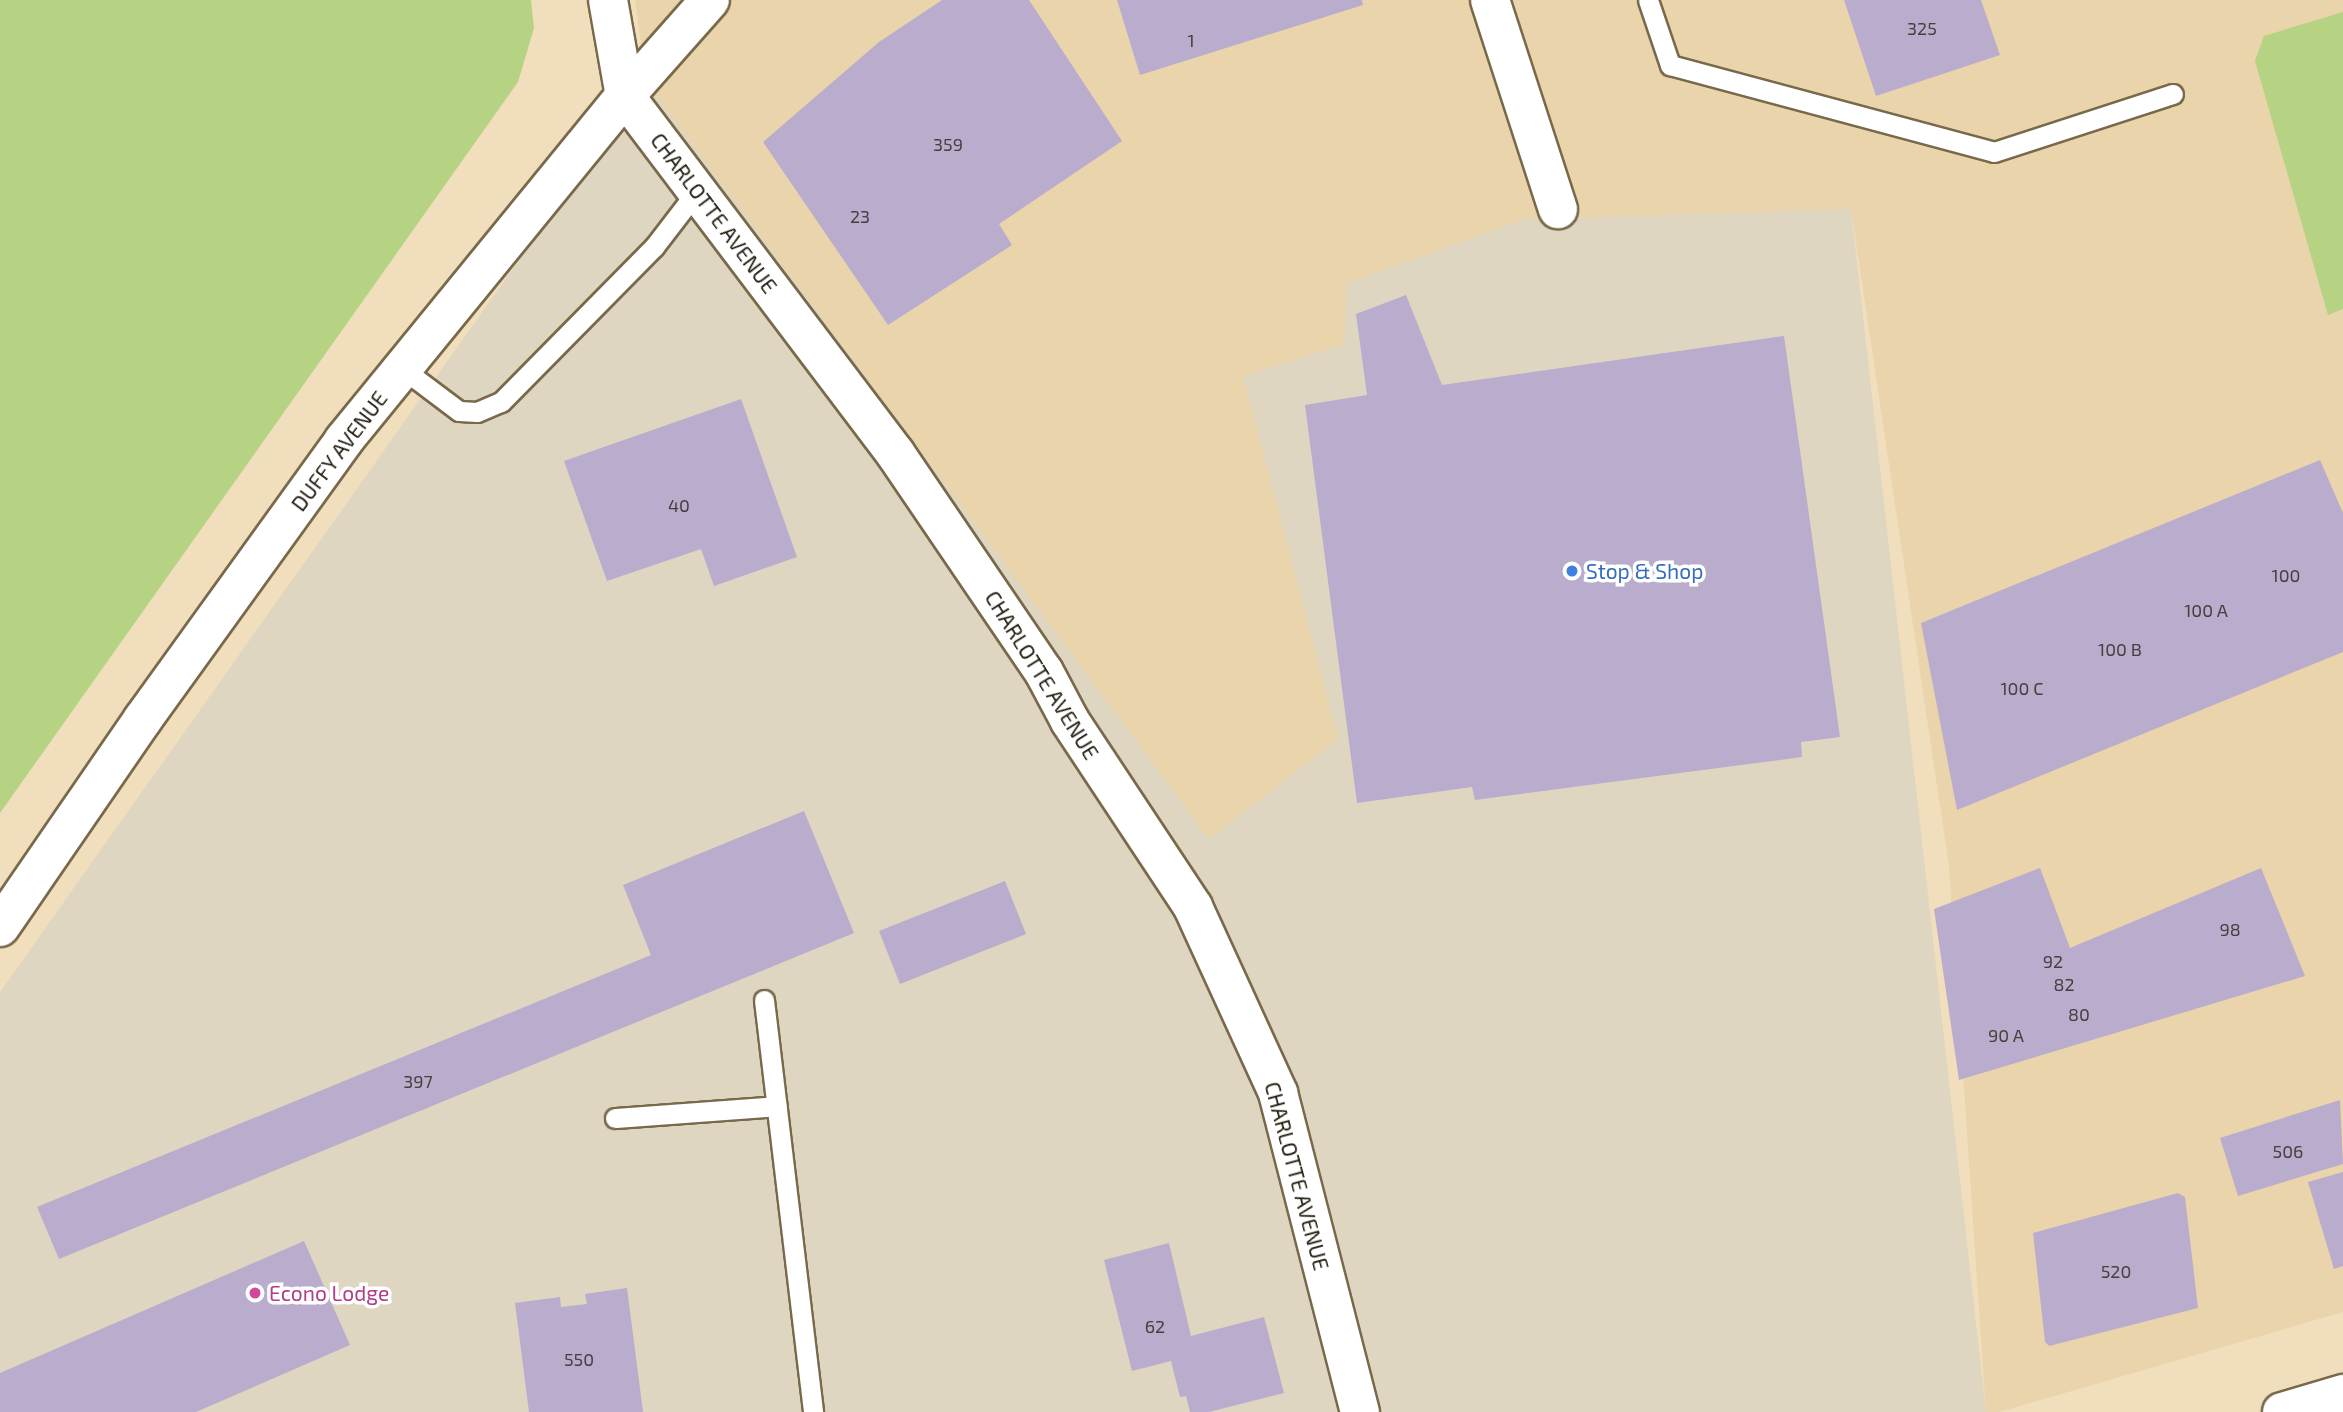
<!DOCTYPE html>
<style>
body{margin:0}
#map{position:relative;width:2343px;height:1412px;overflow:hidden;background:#f0debc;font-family:"Exo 2",sans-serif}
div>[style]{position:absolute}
.commercial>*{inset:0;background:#ded6c1}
.built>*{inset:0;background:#e9d4ab}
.green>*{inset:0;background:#b6d283}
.building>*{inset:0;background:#baaccc}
.roads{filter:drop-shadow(2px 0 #79694b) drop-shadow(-2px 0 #79694b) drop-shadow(0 2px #79694b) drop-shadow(0 -2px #79694b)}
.lane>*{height:19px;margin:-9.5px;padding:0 9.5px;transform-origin:9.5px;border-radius:9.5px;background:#fff}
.street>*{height:38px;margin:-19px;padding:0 19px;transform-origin:19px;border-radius:19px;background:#fff}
.secondary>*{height:38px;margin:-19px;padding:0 19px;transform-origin:19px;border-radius:19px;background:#fff}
.primary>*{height:38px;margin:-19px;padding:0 19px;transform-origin:19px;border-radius:19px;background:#fff}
.dots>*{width:19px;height:19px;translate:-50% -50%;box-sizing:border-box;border:4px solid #fff;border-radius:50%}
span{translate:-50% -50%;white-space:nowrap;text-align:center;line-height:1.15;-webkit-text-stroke:7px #fff;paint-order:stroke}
.number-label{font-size:18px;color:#473f3e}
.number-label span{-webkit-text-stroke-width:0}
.street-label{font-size:21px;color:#211b0e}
.shop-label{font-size:21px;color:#366cbe}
.left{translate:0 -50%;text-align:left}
.hotel-label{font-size:21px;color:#b23c85}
</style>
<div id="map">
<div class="commercial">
<i style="clip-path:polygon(646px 81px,1338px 739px,1243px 376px,1344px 344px,1347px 283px,1525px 219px,1851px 209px,1986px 1412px,0 1412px,0 992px)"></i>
</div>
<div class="built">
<i style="clip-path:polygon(635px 0,2343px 0,2343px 1312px,1999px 1412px,1986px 1412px,1949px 866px,1851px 209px,1525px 219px,1347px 283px,1344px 344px,1243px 376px,1338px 739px,1209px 839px,646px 81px)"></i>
</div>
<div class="green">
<i style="clip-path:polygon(0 0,531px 0,534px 28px,518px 82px,0 813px)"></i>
<i style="clip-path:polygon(2343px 12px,2343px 309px,2328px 315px,2255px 61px,2264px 36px)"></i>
</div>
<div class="building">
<i style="clip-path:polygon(942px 0,1029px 0,1122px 141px,999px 224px,1012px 245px,888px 325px,763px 142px,879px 42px)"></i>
<i style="clip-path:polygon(1117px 0,1362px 0,1363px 5px,1140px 75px)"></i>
<i style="clip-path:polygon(1844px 0,1981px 0,2000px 55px,1876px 96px)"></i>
<i style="clip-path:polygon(1406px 295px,1442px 385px,1784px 336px,1840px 737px,1801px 742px,1802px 757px,1475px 800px,1472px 787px,1357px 803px,1305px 405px,1367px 395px,1356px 314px)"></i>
<i style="clip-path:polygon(741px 399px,797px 557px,714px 586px,701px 549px,607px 581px,564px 461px)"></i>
<i style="clip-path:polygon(2320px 460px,2343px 513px,2343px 652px,1957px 810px,1921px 623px)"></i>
<i style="clip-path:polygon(804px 811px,854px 933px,59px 1259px,37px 1207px,651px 955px,623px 885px)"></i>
<i style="clip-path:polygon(2040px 868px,2070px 948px,2261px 868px,2305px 976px,1959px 1080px,1934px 909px)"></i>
<i style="clip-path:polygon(1005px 881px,1026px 934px,900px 984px,879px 931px)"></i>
<i style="clip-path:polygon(2340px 1100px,2343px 1164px,2238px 1196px,2220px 1138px)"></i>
<i style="clip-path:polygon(2343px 1172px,2343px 1266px,2334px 1269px,2308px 1182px)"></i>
<i style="clip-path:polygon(2178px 1193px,2185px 1197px,2198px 1308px,2049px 1346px,2045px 1342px,2033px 1233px)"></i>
<i style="clip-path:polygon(304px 1241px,350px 1345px,196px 1412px,0 1412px,0 1373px)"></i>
<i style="clip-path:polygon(1169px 1243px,1191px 1336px,1264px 1317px,1284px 1393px,1209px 1412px,1190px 1412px,1186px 1396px,1180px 1397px,1171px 1361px,1132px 1371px,1104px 1260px)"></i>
<i style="clip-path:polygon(627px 1288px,643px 1412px,529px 1412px,515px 1303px,560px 1297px,561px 1307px,587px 1304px,585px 1294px)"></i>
</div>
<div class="roads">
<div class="lane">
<i style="left:1648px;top:0;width:69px;rotate:71.3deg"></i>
<i style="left:1670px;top:65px;width:335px;rotate:15deg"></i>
<i style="left:1994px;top:152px;width:188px;rotate:-18deg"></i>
<i style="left:403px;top:369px;width:70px;rotate:36.9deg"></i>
<i style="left:459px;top:411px;width:18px;rotate:3deg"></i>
<i style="left:477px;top:412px;width:26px;rotate:-23deg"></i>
<i style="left:501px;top:402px;width:218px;rotate:-45.4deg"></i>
<i style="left:654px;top:247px;width:71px;rotate:-52.5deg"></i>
<i style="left:764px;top:1000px;width:415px;rotate:83.2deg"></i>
<i style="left:615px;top:1118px;width:162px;rotate:-4.2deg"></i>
</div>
<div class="street">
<i style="left:1490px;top:0;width:220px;rotate:72deg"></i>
</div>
<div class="secondary">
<i style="left:608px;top:0;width:97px;rotate:80deg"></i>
<i style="left:625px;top:96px;width:448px;rotate:52.9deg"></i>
<i style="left:895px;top:453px;width:265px;rotate:55.8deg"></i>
<i style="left:1044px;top:672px;width:55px;rotate:62deg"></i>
<i style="left:1070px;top:721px;width:223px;rotate:56.5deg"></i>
<i style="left:1193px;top:907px;width:205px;rotate:65.4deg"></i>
<i style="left:1278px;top:1093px;width:329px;rotate:75.6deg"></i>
<i style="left:0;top:927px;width:252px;rotate:-55.5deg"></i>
<i style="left:143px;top:719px;width:344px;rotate:-54.2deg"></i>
<i style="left:344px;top:440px;width:444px;rotate:-50.8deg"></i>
<i style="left:625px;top:96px;width:128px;rotate:-48.5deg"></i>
</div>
<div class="primary">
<i style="left:2282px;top:1412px;width:64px;rotate:-16.4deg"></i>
</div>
</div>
<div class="dots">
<i style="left:1572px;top:571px;background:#3f7fe0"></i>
<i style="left:255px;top:1293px;background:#d1479c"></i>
</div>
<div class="number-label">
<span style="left:1922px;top:28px">325</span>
<span style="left:1191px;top:40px">1</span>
<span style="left:948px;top:144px">359</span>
<span style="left:860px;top:216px">23</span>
<span style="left:679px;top:505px">40</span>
<span style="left:2286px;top:575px">100</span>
<span style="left:2206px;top:610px">100 A</span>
<span style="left:2120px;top:649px">100 B</span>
<span style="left:2022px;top:688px">100 C</span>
<span style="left:2230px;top:929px">98</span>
<span style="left:2053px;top:961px">92</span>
<span style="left:2064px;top:984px">82</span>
<span style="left:2079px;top:1014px">80</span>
<span style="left:2006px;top:1035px">90 A</span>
<span style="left:418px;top:1081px">397</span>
<span style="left:2288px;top:1151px">506</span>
<span style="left:2116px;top:1271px">520</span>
<span style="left:1155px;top:1326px">62</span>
<span style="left:579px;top:1359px">550</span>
</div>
<div class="street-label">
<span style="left:714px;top:213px;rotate:53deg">CHARLOTTE AVENUE</span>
<span style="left:339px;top:451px;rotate:-53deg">DUFFY AVENUE</span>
<span style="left:1042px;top:675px;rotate:58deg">CHARLOTTE AVENUE</span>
<span style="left:1297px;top:1176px;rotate:75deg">CHARLOTTE AVENUE</span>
</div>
<div class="shop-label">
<span class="left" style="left:1586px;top:571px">Stop &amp; Shop</span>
</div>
<div class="hotel-label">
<span class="left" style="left:269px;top:1293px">Econo Lodge</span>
</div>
</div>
